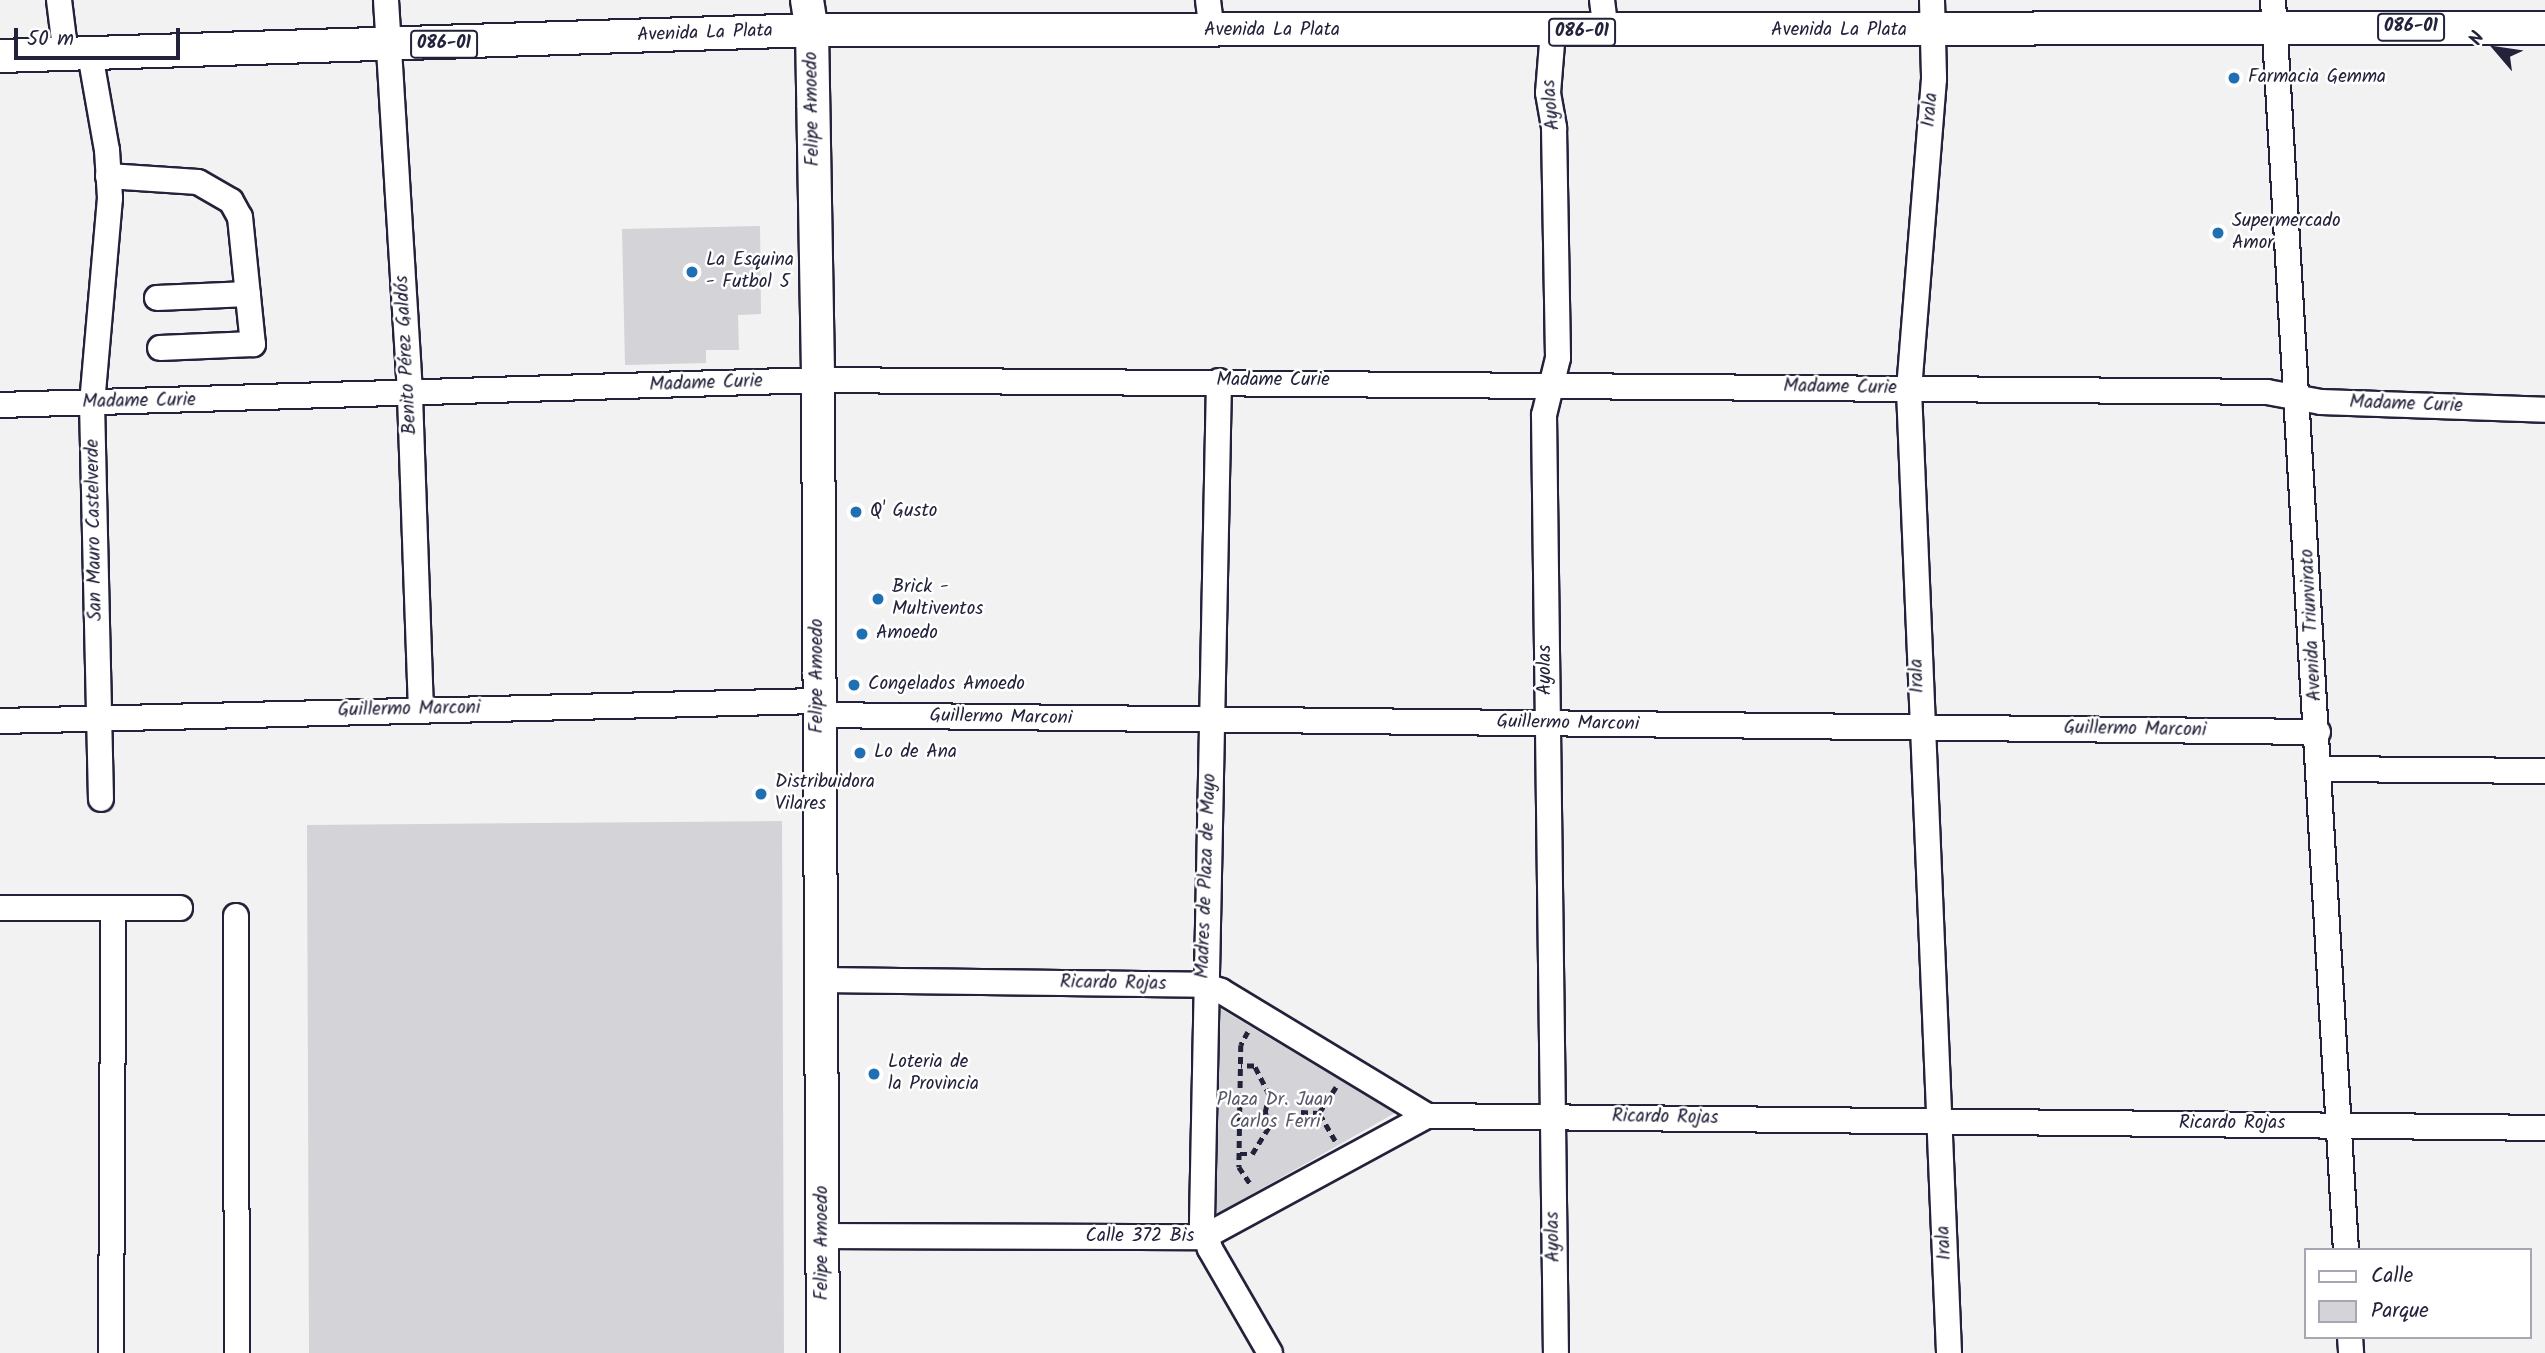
<!DOCTYPE html>
<meta charset="utf-8">
<style>
body{margin:0}
#map{position:relative;width:2545px;height:1353px;overflow:hidden;background:#f2f2f3;font-family:Kalam,sans-serif}
div>[style]{position:absolute}
.green>*{inset:0;background:#d3d3d8}
.path>*{height:4.5px;margin-top:-2.25px;transform-origin:0;background:repeating-linear-gradient(90deg,#22223b 0 7px,transparent 0 12px)}
.roads{filter:drop-shadow(2px 0 #22223b) drop-shadow(-2px 0 #22223b) drop-shadow(0 2px #22223b) drop-shadow(0 -2px #22223b)}
.minor>*{height:24px;margin:-12px;padding:0 12px;transform-origin:12px;border-radius:12px;background:#fff}
.major>*{height:32px;margin:-16px;padding:0 16px;transform-origin:16px;border-radius:16px;background:#fff}
.dots>*{width:19px;height:19px;translate:-50% -50%;box-sizing:border-box;border:4px solid #fff;border-radius:50%}
span{translate:-50% -50%;white-space:nowrap;text-align:center;line-height:1.15;-webkit-text-stroke:5px #fff;paint-order:stroke}
.shield-label span{padding:2px 5px;background:#fff;border:2px solid;border-radius:5px;-webkit-text-stroke-width:0}
.shield-label{font-size:18px;color:#22223b;font-weight:700}
.street-label{font-size:19px;color:#22223b}
.poi-label{font-size:19px;color:#22223b}
.left{translate:0 -50%;text-align:left}
.park-label{font-size:19px;color:#57576a}
.legend{position:absolute;left:2304px;top:1248px;width:228px;height:91px;box-sizing:border-box;background:#fff;border:2px solid #a7a7b1;margin:0;padding:9px 12px;list-style:none;font-size:21px;color:#22223b}
.legend li{display:flex;align-items:center;gap:14px;height:35px}
.legend b{width:35px;border:2px solid #a7a7b1}
.north{position:absolute;left:2461px;top:14px;width:70px;height:70px;-webkit-text-stroke:5px #fff;paint-order:stroke;rotate:299deg;font-size:19px;font-weight:700;line-height:28px;text-align:center;color:#22223b}
.north::after{content:'';display:block;margin:auto;width:24px;height:32px;background:#22223b;clip-path:polygon(50% 0,100% 100%,50% 72%,0 100%)}
.scale{position:absolute;left:14px;top:28px;width:166px;height:32px;box-sizing:border-box;border:4px solid #22223b;border-top:0;padding-left:9px;font-size:21px;line-height:24px;white-space:nowrap;color:#22223b;-webkit-text-stroke:5px #fff;paint-order:stroke}
</style>
<div id="map">
<div class="green">
<i style="clip-path:polygon(760px 226px,761px 314px,738px 315px,739px 350px,706px 350px,706px 363px,625px 365px,622px 229px)"></i>
<i style="clip-path:polygon(782px 821px,784px 1353px,309px 1353px,307px 825px)"></i>
<i style="clip-path:polygon(1216px 1006px,1395px 1113px,1213px 1216px)"></i>
</div>
<div class="path">
<i style="left:1248px;top:1032px;width:15px;rotate:118deg"></i>
<i style="left:1241px;top:1045px;width:122px;rotate:90.9deg"></i>
<i style="left:1239px;top:1167px;width:23px;rotate:56deg"></i>
<i style="left:1301px;top:1112px;width:18px;rotate:3deg"></i>
<i style="left:1335px;top:1141px;width:32px;rotate:-120deg"></i>
<i style="left:1319px;top:1113px;width:31px;rotate:-57deg"></i>
<i style="left:1240px;top:1154px;width:12px"></i>
<i style="left:1252px;top:1154px;width:32px;rotate:-58deg"></i>
<i style="left:1269px;top:1127px;width:16px;rotate:-105deg"></i>
<i style="left:1265px;top:1112px;width:17px;rotate:-77deg"></i>
<i style="left:1269px;top:1095px;width:33px;rotate:-117deg"></i>
<i style="left:1254px;top:1066px;width:13px;rotate:180deg"></i>
</div>
<div class="roads">
<div class="minor">
<i style="left:59px;top:0;width:56px;rotate:82.9deg"></i>
<i style="left:386px;top:0;width:397px;rotate:86.5deg"></i>
<i style="left:410px;top:396px;width:314px;rotate:88deg"></i>
<i style="left:1208px;top:0;width:31px;rotate:83deg"></i>
<i style="left:1602px;top:0;width:32px;rotate:83deg"></i>
<i style="left:1932px;top:0;width:79px;rotate:88.5deg"></i>
<i style="left:1934px;top:79px;width:312px;rotate:94.6deg"></i>
<i style="left:1909px;top:390px;width:964px;rotate:87.62deg"></i>
<i style="left:2273px;top:0;width:1252px;rotate:86.66deg"></i>
<i style="left:1553px;top:31px;width:62px;rotate:94.6deg"></i>
<i style="left:1548px;top:93px;width:36px;rotate:80deg"></i>
<i style="left:1554px;top:128px;width:230px;rotate:89deg"></i>
<i style="left:1558px;top:358px;width:59px;rotate:103.8deg"></i>
<i style="left:1544px;top:415px;width:938px;rotate:89.27deg"></i>
<i style="left:90px;top:54px;width:97px;rotate:80deg"></i>
<i style="left:107px;top:150px;width:48px;rotate:86.4deg"></i>
<i style="left:110px;top:198px;width:206px;rotate:95deg"></i>
<i style="left:92px;top:403px;width:396px;rotate:88.7deg"></i>
<i style="left:108px;top:176px;width:90px;rotate:3.8deg"></i>
<i style="left:198px;top:182px;width:38px;rotate:30deg"></i>
<i style="left:231px;top:201px;width:18px;rotate:61deg"></i>
<i style="left:240px;top:217px;width:128px;rotate:84.2deg"></i>
<i style="left:253px;top:344px;width:93px;rotate:177.5deg"></i>
<i style="left:157px;top:298px;width:91px;rotate:-2.5deg"></i>
<i style="left:1219px;top:381px;width:843px;rotate:91.16deg"></i>
<i style="left:1202px;top:1224px;width:26px;rotate:72deg"></i>
<i style="left:1210px;top:1249px;width:120px;rotate:60deg"></i>
<i style="left:0;top:405px;width:818px;rotate:-1.75deg"></i>
<i style="left:818px;top:380px;width:1449px;rotate:0.47deg"></i>
<i style="left:2267px;top:392px;width:55px;rotate:10.5deg"></i>
<i style="left:2321px;top:402px;width:224px;rotate:2deg"></i>
<i style="left:818px;top:715px;width:1500px;rotate:0.65deg"></i>
<i style="left:0;top:721px;width:818px;rotate:-1.4deg"></i>
<i style="left:2321px;top:769px;width:224px;rotate:0.5deg"></i>
<i style="left:0;top:908px;width:180px"></i>
<i style="left:236px;top:916px;width:437px;rotate:89.9deg"></i>
<i style="left:821px;top:980px;width:382px;rotate:0.7deg"></i>
<i style="left:1203px;top:985px;width:19px;rotate:18deg"></i>
<i style="left:1221px;top:991px;width:241px;rotate:31.2deg"></i>
<i style="left:1427px;top:1116px;width:1118px;rotate:0.61deg"></i>
<i style="left:823px;top:1236px;width:381px;rotate:0.2deg"></i>
<i style="left:1204px;top:1237px;width:254px;rotate:-28.5deg"></i>
<i style="left:2350px;top:1337px;width:16px;rotate:86deg"></i>
<i style="left:111px;top:1353px;width:445px;rotate:-89.7deg"></i>
</div>
<div class="major">
<i style="left:807px;top:0;width:30px;rotate:81deg"></i>
<i style="left:812px;top:30px;width:350px;rotate:89deg"></i>
<i style="left:818px;top:380px;width:973px;rotate:89.71deg"></i>
<i style="left:0;top:56px;width:812px;rotate:-1.83deg"></i>
<i style="left:812px;top:30px;width:1733px;rotate:-0.07deg"></i>
</div>
</div>
<div class="dots">
<i style="left:2234px;top:78px;background:#1f6fb2"></i>
<i style="left:2218px;top:233px;background:#1f6fb2"></i>
<i style="left:692px;top:272px;background:#1f6fb2"></i>
<i style="left:856px;top:512px;background:#1f6fb2"></i>
<i style="left:878px;top:599px;background:#1f6fb2"></i>
<i style="left:862px;top:634px;background:#1f6fb2"></i>
<i style="left:854px;top:685px;background:#1f6fb2"></i>
<i style="left:860px;top:753px;background:#1f6fb2"></i>
<i style="left:761px;top:794px;background:#1f6fb2"></i>
<i style="left:874px;top:1074px;background:#1f6fb2"></i>
</div>
<div class="shield-label">
<span style="left:2411px;top:27px">086-01</span>
<span style="left:1582px;top:32px">086-01</span>
<span style="left:444px;top:44px">086-01</span>
</div>
<div class="street-label">
<span style="left:1272px;top:31px">Avenida La Plata</span>
<span style="left:1839px;top:31px">Avenida La Plata</span>
<span style="left:705px;top:34px;rotate:-2deg">Avenida La Plata</span>
<span style="left:1552px;top:105px;rotate:-95deg">Ayolas</span>
<span style="left:813px;top:109px;rotate:-91deg">Felipe Amoedo</span>
<span style="left:1931px;top:110px;rotate:-85deg">Irala</span>
<span style="left:407px;top:355px;rotate:-93deg">Benito Pérez Galdós</span>
<span style="left:1273px;top:381px">Madame Curie</span>
<span style="left:706px;top:384px;rotate:-2deg">Madame Curie</span>
<span style="left:1840px;top:388px;rotate:1deg">Madame Curie</span>
<span style="left:139px;top:402px;rotate:-1deg">Madame Curie</span>
<span style="left:2406px;top:405px;rotate:2deg">Madame Curie</span>
<span style="left:95px;top:530px;rotate:-91deg">San Mauro Castelverde</span>
<span style="left:2312px;top:625px;rotate:-93deg">Avenida Triunvirato</span>
<span style="left:1546px;top:670px;rotate:-90deg">Ayolas</span>
<span style="left:818px;top:676px;rotate:-90deg">Felipe Amoedo</span>
<span style="left:1918px;top:676px;rotate:-92deg">Irala</span>
<span style="left:409px;top:710px;rotate:-1deg">Guillermo Marconi</span>
<span style="left:1001px;top:718px;rotate:1deg">Guillermo Marconi</span>
<span style="left:1568px;top:724px;rotate:1deg">Guillermo Marconi</span>
<span style="left:2135px;top:730px;rotate:1deg">Guillermo Marconi</span>
<span style="left:1207px;top:876px;rotate:-88deg">Madres de Plaza de Mayo</span>
<span style="left:1113px;top:984px;rotate:1deg">Ricardo Rojas</span>
<span style="left:1665px;top:1118px;rotate:1deg">Ricardo Rojas</span>
<span style="left:2232px;top:1124px">Ricardo Rojas</span>
<span style="left:1140px;top:1237px">Calle 372 Bis</span>
<span style="left:1554px;top:1237px;rotate:-91deg">Ayolas</span>
<span style="left:823px;top:1243px;rotate:-90deg">Felipe Amoedo</span>
<span style="left:1945px;top:1243px;rotate:-93deg">Irala</span>
</div>
<div class="poi-label">
<span class="left" style="left:2248px;top:78px">Farmacia Gemma</span>
<span class="left" style="left:2232px;top:233px">Supermercado<br>Amor</span>
<span class="left" style="left:706px;top:272px">La Esquina<br>- Futbol 5</span>
<span class="left" style="left:870px;top:512px">Q' Gusto</span>
<span class="left" style="left:892px;top:599px">Brick -<br>Multiventos</span>
<span class="left" style="left:876px;top:634px">Amoedo</span>
<span class="left" style="left:868px;top:685px">Congelados Amoedo</span>
<span class="left" style="left:874px;top:753px">Lo de Ana</span>
<span class="left" style="left:775px;top:794px">Distribuidora<br>Vilares</span>
<span class="left" style="left:888px;top:1074px">Loteria de<br>la Provincia</span>
</div>
<div class="park-label">
<span style="left:1275px;top:1112px">Plaza Dr. Juan<br>Carlos Ferri</span>
</div>
<ul class="legend">
<li><b style="height:9px;background:#fff"></b>Calle</li>
<li><b style="height:19px;background:#d3d3d8"></b>Parque</li>
</ul>
<div class="north">N</div>
<div class="scale">50 m</div>
</div>
